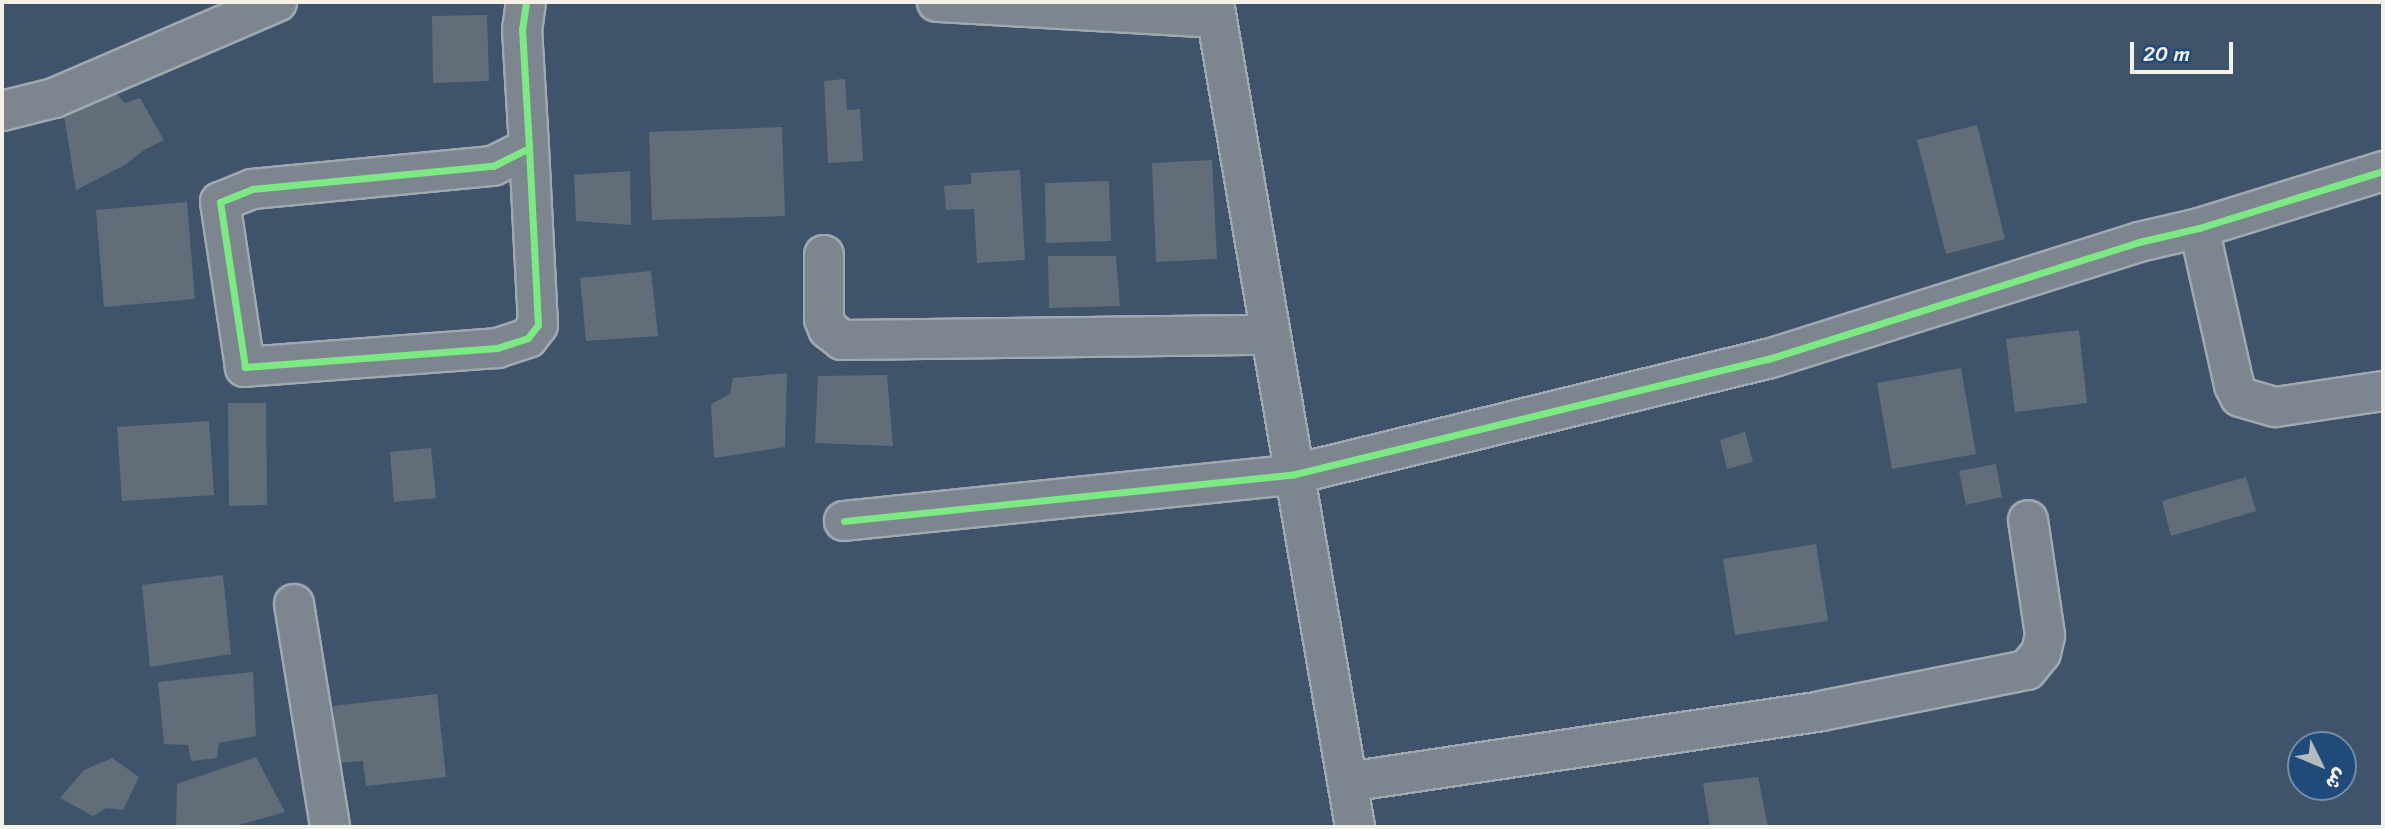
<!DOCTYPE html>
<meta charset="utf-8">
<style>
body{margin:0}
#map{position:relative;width:2385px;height:829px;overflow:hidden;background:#3f546a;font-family:Sriracha,"Playpen Sans Arabic",sans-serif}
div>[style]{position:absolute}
.building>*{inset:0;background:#616e79}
.roads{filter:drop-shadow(2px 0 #a0a9b2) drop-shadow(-2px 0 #a0a9b2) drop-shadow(0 2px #a0a9b2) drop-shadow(0 -2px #a0a9b2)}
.minor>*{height:38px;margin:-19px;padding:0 19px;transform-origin:19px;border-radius:19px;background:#7d868e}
.cycleway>*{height:7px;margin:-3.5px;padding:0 3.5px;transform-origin:3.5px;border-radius:3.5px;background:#7ce984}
span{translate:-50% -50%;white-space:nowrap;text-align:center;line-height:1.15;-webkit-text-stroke:5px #1f4a7a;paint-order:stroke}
.frame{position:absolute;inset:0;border:4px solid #f4f1e8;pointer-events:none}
.north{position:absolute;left:2287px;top:731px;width:70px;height:70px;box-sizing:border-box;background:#1f4a7a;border:2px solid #748da6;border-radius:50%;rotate:133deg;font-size:19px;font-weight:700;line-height:28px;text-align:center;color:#f4f1e8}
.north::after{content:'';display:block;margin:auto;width:24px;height:32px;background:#b5babc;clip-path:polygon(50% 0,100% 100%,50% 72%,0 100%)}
.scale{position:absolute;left:2130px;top:42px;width:103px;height:32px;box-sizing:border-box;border:4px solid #f4f1e8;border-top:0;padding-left:9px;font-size:21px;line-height:24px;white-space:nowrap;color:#f4f1e8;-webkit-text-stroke:5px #1f4a7a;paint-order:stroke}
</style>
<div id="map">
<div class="building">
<i style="clip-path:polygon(487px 15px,489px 81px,433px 83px,432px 16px)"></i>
<i style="clip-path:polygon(845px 79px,847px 110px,860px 109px,863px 161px,828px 163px,824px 81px)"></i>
<i style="clip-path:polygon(117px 94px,125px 103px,140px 98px,164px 140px,144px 150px,125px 165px,76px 190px,64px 115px)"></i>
<i style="clip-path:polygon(1977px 125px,2005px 239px,1946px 254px,1917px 140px)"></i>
<i style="clip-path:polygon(782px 127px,785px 216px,652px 220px,649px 132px)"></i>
<i style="clip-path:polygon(1212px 160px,1217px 259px,1156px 262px,1152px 163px)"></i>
<i style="clip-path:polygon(1020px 170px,1025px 260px,977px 263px,974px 209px,946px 210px,944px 186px,971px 184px,971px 173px)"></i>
<i style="clip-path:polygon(630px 171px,631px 225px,576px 221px,574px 175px)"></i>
<i style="clip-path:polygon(1109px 181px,1111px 241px,1046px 243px,1045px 183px)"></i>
<i style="clip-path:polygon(187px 202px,195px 299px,104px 307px,96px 210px)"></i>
<i style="clip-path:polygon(1048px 256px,1116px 256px,1120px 306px,1049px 308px)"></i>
<i style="clip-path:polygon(651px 271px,658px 336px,586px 341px,580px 278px)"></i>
<i style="clip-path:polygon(2079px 330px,2087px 403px,2015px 412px,2006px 339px)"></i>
<i style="clip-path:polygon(1961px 368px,1976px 454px,1892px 469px,1877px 383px)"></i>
<i style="clip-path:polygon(787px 373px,785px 447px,714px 458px,711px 404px,730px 394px,733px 378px)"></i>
<i style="clip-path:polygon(887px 375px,893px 446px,815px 443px,818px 376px)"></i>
<i style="clip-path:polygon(228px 403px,266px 403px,267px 505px,229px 506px)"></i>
<i style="clip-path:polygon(209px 421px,214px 495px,122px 501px,117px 427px)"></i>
<i style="clip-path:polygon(1745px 432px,1753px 462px,1727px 469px,1720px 440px)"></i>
<i style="clip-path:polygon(431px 448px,436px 498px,394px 502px,390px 452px)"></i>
<i style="clip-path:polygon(1996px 464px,2002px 497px,1966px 505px,1959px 471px)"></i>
<i style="clip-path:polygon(2246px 477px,2256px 511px,2171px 536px,2162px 501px)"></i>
<i style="clip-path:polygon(1816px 544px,1828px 621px,1735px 635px,1723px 559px)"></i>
<i style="clip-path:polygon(223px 575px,231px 654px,150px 667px,142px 585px)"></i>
<i style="clip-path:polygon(253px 672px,256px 736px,219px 743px,217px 758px,191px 761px,188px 745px,164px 744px,158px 682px)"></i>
<i style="clip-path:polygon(437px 694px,446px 777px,366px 786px,363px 761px,339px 763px,333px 706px)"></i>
<i style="clip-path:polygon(256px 757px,285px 812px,232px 827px,176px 827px,177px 784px)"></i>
<i style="clip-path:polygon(112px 758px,139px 777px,123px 810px,106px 808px,93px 816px,60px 798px,84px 770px)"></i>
<i style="clip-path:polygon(1758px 777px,1768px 827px,1710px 827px,1703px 783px)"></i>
</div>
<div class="roads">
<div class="minor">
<i style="left:526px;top:2px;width:27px;rotate:98deg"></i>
<i style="left:522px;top:29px;width:119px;rotate:86.6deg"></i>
<i style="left:529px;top:148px;width:177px;rotate:87.1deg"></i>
<i style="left:538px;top:325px;width:16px;rotate:128deg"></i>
<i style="left:528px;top:338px;width:33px;rotate:162deg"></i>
<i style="left:497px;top:348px;width:253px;rotate:175.7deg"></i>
<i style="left:245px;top:367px;width:167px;rotate:-98.6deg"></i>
<i style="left:220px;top:202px;width:35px;rotate:-22deg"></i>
<i style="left:252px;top:189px;width:242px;rotate:-5.5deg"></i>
<i style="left:493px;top:166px;width:40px;rotate:-26.6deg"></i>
<i style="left:937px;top:2px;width:279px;rotate:3.3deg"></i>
<i style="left:1214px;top:2px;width:837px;rotate:80.3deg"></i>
<i style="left:2px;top:111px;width:54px;rotate:-14deg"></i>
<i style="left:54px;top:98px;width:243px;rotate:-23.3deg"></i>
<i style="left:2199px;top:228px;width:161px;rotate:77.4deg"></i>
<i style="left:2234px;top:385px;width:13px;rotate:63deg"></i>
<i style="left:2240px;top:397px;width:37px;rotate:16deg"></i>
<i style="left:2276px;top:407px;width:108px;rotate:-8.5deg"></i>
<i style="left:824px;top:255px;width:64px;rotate:90deg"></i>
<i style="left:824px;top:319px;width:11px;rotate:68deg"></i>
<i style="left:828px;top:329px;width:18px;rotate:38deg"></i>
<i style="left:842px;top:340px;width:428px;rotate:-0.7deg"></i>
<i style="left:844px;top:521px;width:453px;rotate:-5.9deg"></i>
<i style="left:1295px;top:474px;width:487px;rotate:-13.7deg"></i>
<i style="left:1768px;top:359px;width:389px;rotate:-17.5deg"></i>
<i style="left:2139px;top:242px;width:62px;rotate:-13.1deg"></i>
<i style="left:2199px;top:228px;width:193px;rotate:-17.2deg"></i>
<i style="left:294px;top:604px;width:226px;rotate:80.8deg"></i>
<i style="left:1348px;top:782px;width:478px;rotate:-8.5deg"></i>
<i style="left:1821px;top:711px;width:210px;rotate:-11.3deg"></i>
<i style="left:2027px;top:670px;width:22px;rotate:-51deg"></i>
<i style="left:2041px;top:653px;width:18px;rotate:-77deg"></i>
<i style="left:2045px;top:635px;width:116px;rotate:-98.4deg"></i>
</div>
</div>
<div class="cycleway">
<i style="left:526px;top:2px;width:27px;rotate:98deg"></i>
<i style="left:522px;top:29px;width:119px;rotate:86.6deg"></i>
<i style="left:529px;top:148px;width:177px;rotate:87.1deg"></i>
<i style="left:538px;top:325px;width:16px;rotate:128deg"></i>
<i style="left:528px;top:338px;width:33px;rotate:162deg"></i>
<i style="left:497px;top:348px;width:253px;rotate:175.7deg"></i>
<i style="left:245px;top:367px;width:167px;rotate:-98.6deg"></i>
<i style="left:220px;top:202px;width:35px;rotate:-22deg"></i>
<i style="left:252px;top:189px;width:242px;rotate:-5.5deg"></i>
<i style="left:493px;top:166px;width:40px;rotate:-26.6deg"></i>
<i style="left:844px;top:521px;width:453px;rotate:-5.9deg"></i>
<i style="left:1295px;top:474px;width:487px;rotate:-13.7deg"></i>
<i style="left:1768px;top:359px;width:389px;rotate:-17.5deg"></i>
<i style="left:2139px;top:242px;width:62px;rotate:-13.1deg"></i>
<i style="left:2199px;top:228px;width:193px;rotate:-17.2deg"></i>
</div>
<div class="frame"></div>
<div class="north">ش</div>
<div class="scale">20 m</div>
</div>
